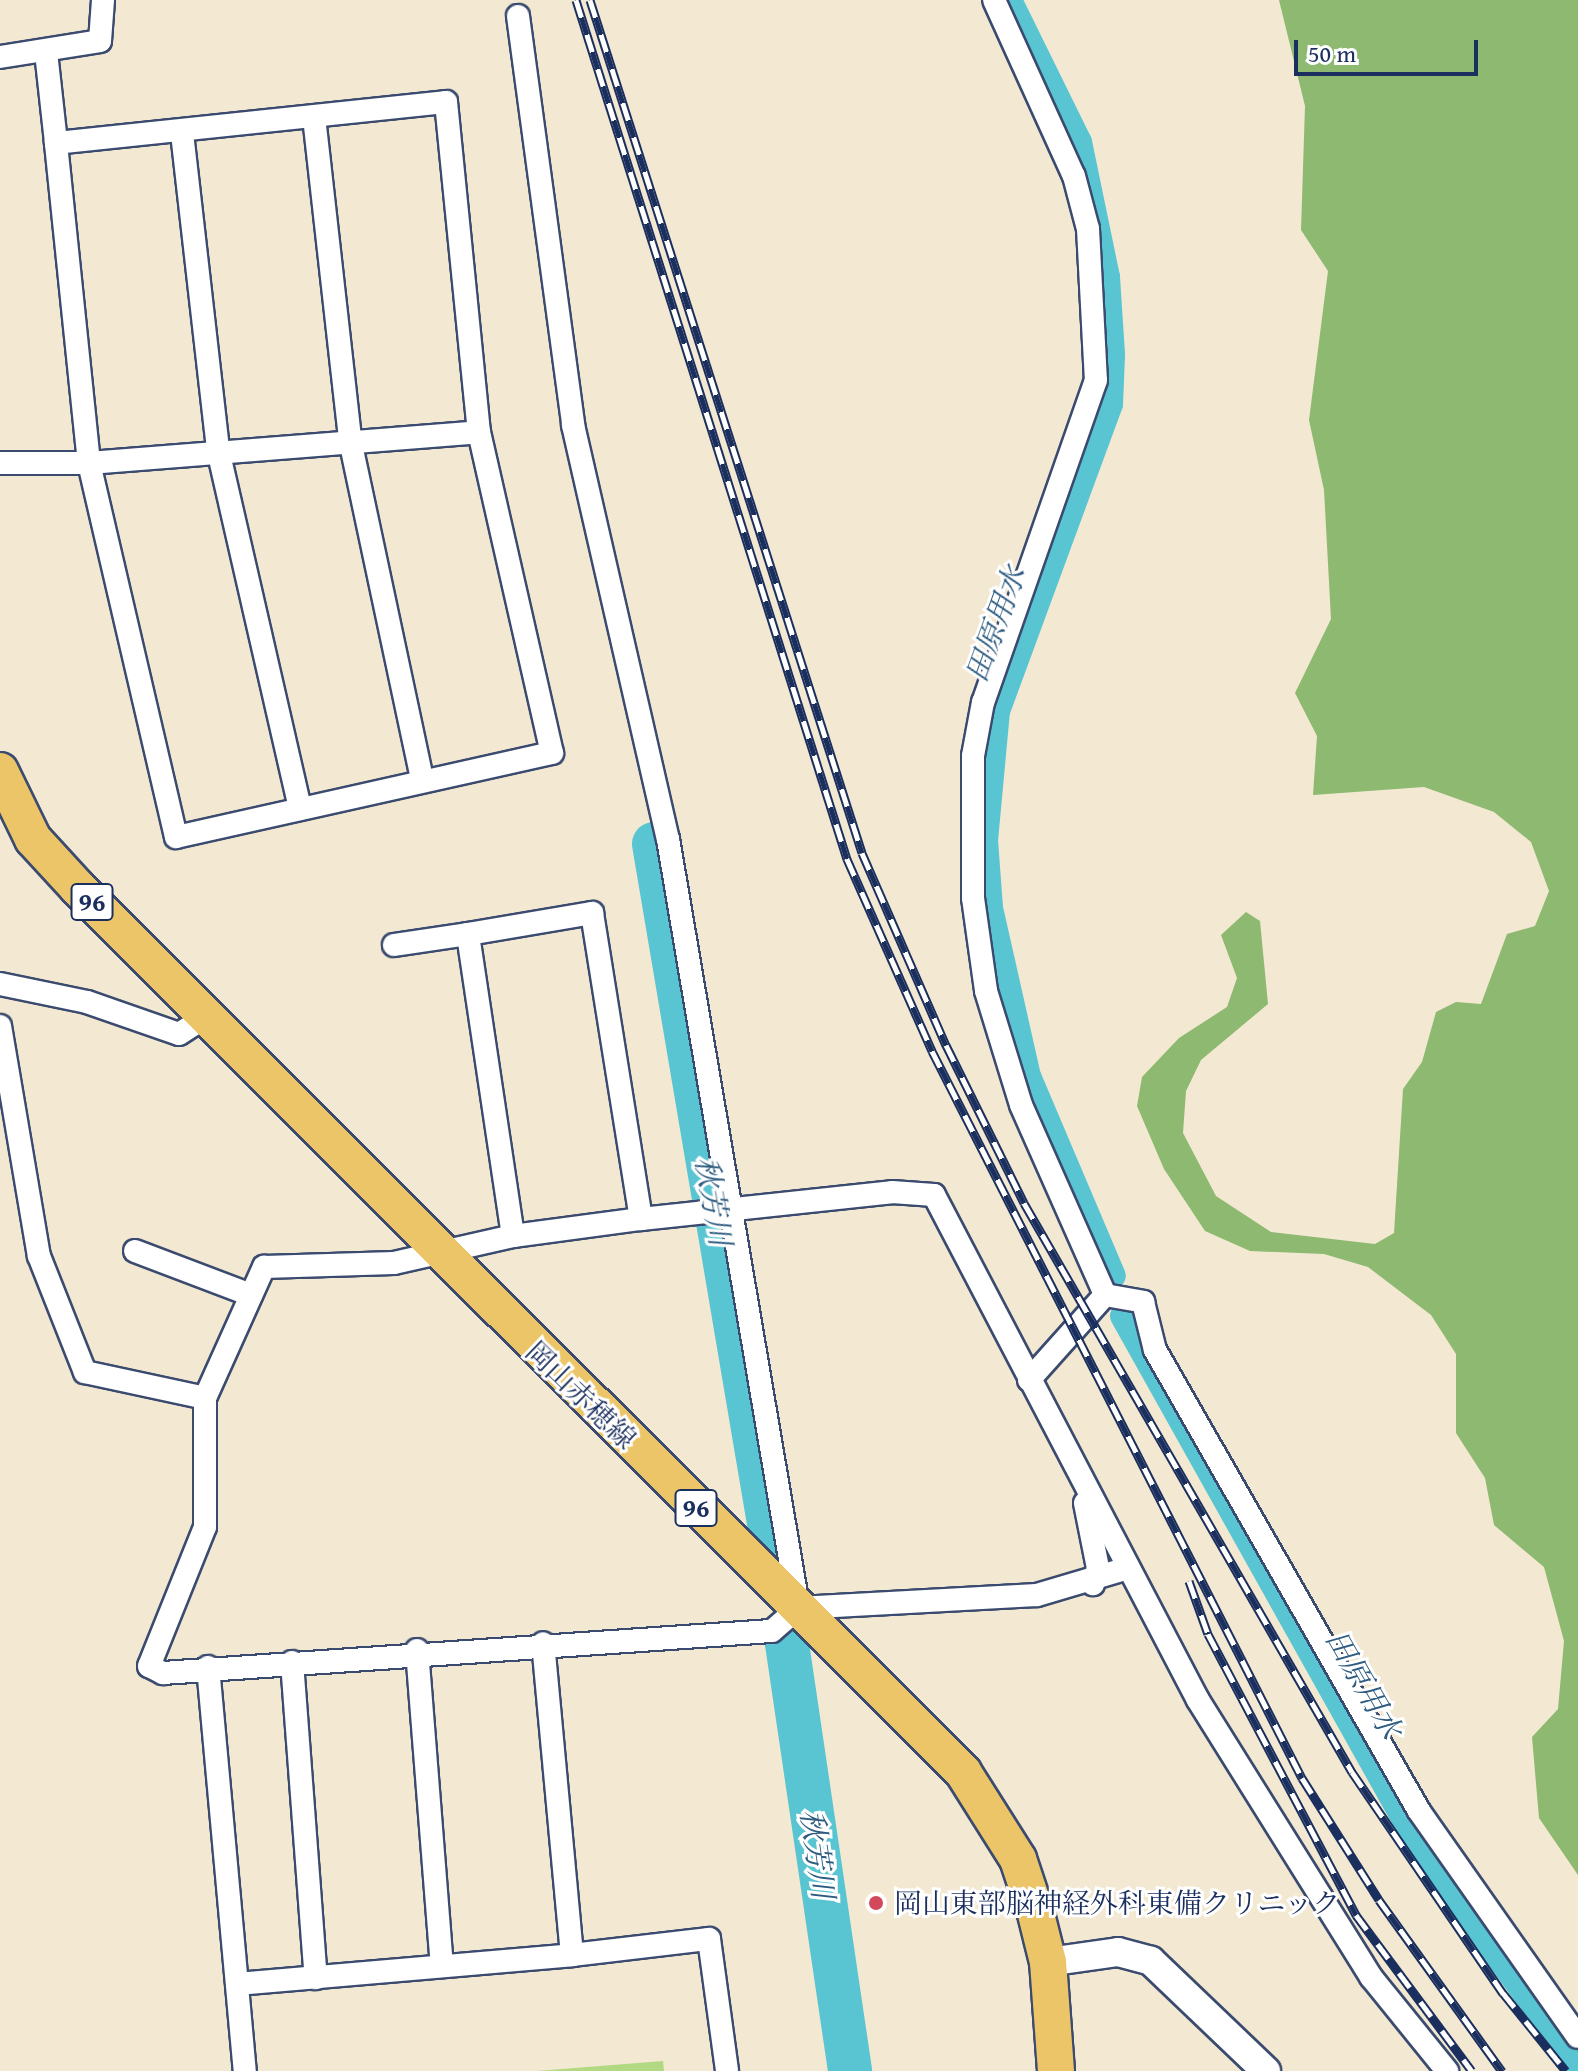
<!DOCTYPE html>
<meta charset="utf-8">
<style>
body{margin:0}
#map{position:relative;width:1578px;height:2071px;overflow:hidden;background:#f3e8d1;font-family:"Gentium Book Plus","Noto Serif JP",serif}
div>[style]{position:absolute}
.green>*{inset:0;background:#b2d982}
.forest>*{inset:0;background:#8db970}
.canal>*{height:26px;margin:-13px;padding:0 13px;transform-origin:13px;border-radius:13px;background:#59c5d2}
.river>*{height:44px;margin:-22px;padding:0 22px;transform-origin:22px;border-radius:22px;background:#59c5d2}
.roads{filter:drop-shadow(2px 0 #3b4b6f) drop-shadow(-2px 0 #3b4b6f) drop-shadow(0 2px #3b4b6f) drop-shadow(0 -2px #3b4b6f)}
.minor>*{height:22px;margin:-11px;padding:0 11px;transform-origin:11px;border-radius:11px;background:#fff}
.tertiary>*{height:28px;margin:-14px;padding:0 14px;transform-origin:14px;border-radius:14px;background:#fff}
.primary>*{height:36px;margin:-18px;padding:0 18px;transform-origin:18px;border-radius:18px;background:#edc569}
.rail>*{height:9px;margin-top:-4.5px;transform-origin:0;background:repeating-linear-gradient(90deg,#fff 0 18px,#1b2f5e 0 36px);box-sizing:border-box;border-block:2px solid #1b2f5e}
.dots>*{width:22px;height:22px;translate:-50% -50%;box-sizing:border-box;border:4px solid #fff;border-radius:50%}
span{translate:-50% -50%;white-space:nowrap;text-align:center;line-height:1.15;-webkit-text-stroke:6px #fff;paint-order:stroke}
.shield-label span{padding:2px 6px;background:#fff;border:2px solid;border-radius:6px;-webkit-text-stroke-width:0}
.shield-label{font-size:26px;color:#1b2f5e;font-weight:700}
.street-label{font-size:28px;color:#1b2f5e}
.poi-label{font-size:28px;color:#1b2f5e}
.left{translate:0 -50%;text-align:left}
.water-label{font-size:30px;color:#2e5c81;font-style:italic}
.scale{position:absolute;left:1294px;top:40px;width:184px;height:36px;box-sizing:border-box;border:4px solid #1b2f5e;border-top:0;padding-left:10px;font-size:24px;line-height:28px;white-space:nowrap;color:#1b2f5e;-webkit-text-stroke:6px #fff;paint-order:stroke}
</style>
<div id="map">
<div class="green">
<i style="clip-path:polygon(663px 2061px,664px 2071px,537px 2071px)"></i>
</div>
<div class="forest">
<i style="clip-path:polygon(1279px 0,1578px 0,1578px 1875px,1539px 1818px,1532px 1737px,1558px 1709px,1564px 1641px,1544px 1567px,1494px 1525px,1485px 1478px,1456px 1433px,1456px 1354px,1431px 1315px,1368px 1267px,1324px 1254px,1250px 1251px,1205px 1231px,1164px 1169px,1137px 1106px,1142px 1077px,1179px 1038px,1227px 1007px,1237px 978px,1221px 935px,1246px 912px,1260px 921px,1268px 1004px,1201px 1060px,1186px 1091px,1183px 1133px,1216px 1196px,1271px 1232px,1375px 1244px,1394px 1233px,1403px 1089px,1422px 1062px,1436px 1012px,1456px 1002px,1481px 1004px,1507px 934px,1535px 926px,1549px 891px,1531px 842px,1494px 812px,1424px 787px,1313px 795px,1317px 736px,1295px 693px,1331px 619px,1324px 490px,1309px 420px,1328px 271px,1301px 230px,1305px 106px)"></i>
</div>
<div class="canal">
<i style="left:1009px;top:0;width:158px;rotate:63.8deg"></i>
<i style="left:1079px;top:142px;width:138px;rotate:78.3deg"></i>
<i style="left:1107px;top:277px;width:78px;rotate:86.3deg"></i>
<i style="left:1112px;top:355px;width:49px;rotate:92.3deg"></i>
<i style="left:1110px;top:404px;width:327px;rotate:110.2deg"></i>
<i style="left:997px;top:711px;width:130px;rotate:95.3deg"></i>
<i style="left:985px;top:840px;width:68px;rotate:85.8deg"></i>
<i style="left:990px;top:908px;width:172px;rotate:77.3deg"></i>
<i style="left:1028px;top:1076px;width:217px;rotate:67deg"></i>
<i style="left:1123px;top:1316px;width:619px;rotate:60.78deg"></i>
<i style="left:1425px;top:1856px;width:260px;rotate:53.9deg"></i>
</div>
<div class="river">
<i style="left:654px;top:844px;width:725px;rotate:80.39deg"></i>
<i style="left:786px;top:1637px;width:439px;rotate:81.6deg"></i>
</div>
<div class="roads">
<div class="minor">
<i style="left:994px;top:0;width:193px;rotate:65.6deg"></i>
<i style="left:1074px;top:176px;width:55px;rotate:75.2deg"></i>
<i style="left:1088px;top:229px;width:151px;rotate:87deg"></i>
<i style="left:1096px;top:380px;width:341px;rotate:109.3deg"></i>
<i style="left:983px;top:702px;width:55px;rotate:100.5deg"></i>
<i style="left:973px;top:756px;width:142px;rotate:90deg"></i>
<i style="left:973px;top:898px;width:94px;rotate:82deg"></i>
<i style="left:986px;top:991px;width:119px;rotate:72.9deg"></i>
<i style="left:1021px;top:1105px;width:208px;rotate:66.1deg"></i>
<i style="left:518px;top:16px;width:413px;rotate:82.3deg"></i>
<i style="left:573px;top:425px;width:425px;rotate:77.1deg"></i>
<i style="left:668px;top:839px;width:778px;rotate:80.38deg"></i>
<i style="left:46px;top:52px;width:92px;rotate:83.7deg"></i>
<i style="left:0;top:57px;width:101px;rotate:-9.1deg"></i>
<i style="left:100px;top:41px;width:41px;rotate:-85.8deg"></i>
<i style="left:446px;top:102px;width:332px;rotate:84.3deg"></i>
<i style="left:479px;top:432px;width:329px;rotate:77.2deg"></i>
<i style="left:552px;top:753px;width:385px;rotate:167.4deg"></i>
<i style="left:176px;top:837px;width:384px;rotate:-103.1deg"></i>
<i style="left:89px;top:463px;width:322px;rotate:-95.9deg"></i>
<i style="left:56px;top:143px;width:392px;rotate:-6deg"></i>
<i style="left:314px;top:117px;width:325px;rotate:83.6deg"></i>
<i style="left:350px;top:440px;width:346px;rotate:78deg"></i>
<i style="left:182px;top:133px;width:319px;rotate:83.5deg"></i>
<i style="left:218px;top:450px;width:368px;rotate:77.1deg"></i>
<i style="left:0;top:463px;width:89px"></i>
<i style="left:89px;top:463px;width:391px;rotate:-4.5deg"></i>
<i style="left:394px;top:945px;width:75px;rotate:-8.5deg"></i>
<i style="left:0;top:984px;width:89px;rotate:11.7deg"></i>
<i style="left:87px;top:1002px;width:97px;rotate:19.2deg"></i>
<i style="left:179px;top:1034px;width:30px;rotate:-33deg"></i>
<i style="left:0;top:1026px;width:233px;rotate:80.4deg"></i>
<i style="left:39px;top:1256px;width:125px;rotate:68.4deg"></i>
<i style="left:85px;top:1372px;width:123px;rotate:12.2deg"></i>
<i style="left:205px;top:1398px;width:129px;rotate:90deg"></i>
<i style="left:205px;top:1527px;width:150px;rotate:111.9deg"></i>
<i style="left:149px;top:1666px;width:16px;rotate:27deg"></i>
<i style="left:163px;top:1673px;width:610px;rotate:-3.95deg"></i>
<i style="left:772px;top:1631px;width:35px;rotate:-41deg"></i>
<i style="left:798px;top:1608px;width:239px;rotate:-3.1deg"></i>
<i style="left:1037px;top:1595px;width:95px;rotate:-16.5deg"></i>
<i style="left:513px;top:1236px;width:305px;rotate:-98.5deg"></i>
<i style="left:468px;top:934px;width:126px;rotate:-9.6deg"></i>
<i style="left:592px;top:913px;width:310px;rotate:80.9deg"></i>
<i style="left:135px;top:1251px;width:124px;rotate:20.8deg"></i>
<i style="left:1105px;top:1295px;width:39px;rotate:10deg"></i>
<i style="left:1143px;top:1302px;width:49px;rotate:76deg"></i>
<i style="left:1155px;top:1350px;width:531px;rotate:60.2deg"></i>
<i style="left:1419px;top:1811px;width:276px;rotate:54.9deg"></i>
<i style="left:1029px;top:1380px;width:114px;rotate:-48.2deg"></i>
<i style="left:205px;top:1398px;width:144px;rotate:-65.8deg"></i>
<i style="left:264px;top:1267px;width:130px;rotate:-1.8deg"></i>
<i style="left:394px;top:1263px;width:122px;rotate:-12.8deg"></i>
<i style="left:513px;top:1236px;width:129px;rotate:-7.6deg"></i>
<i style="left:641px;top:1219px;width:252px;rotate:-6.1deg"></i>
<i style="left:892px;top:1192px;width:42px;rotate:4.1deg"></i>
<i style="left:934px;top:1195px;width:570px;rotate:62.4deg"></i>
<i style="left:1198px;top:1700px;width:327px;rotate:58deg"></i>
<i style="left:1371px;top:1977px;width:121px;rotate:51deg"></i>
<i style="left:1085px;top:1503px;width:66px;rotate:78.7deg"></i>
<i style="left:1098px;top:1568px;width:17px;rotate:107deg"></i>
<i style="left:417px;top:1650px;width:317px;rotate:85.5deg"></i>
<i style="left:292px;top:1662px;width:317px;rotate:85.7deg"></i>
<i style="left:208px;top:1667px;width:406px;rotate:84.8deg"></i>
<i style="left:572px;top:1955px;width:138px;rotate:-6.7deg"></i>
<i style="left:709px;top:1939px;width:133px;rotate:82.2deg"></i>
<i style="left:237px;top:1984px;width:336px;rotate:-4.9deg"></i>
<i style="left:572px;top:1955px;width:313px;rotate:-95.3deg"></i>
</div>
<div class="tertiary">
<i style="left:1048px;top:1962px;width:71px;rotate:-8.1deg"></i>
<i style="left:1118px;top:1952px;width:34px;rotate:15deg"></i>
<i style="left:1151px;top:1961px;width:159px;rotate:43.7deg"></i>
</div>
<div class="primary">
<i style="left:0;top:771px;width:76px;rotate:64.1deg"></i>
<i style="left:33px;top:839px;width:67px;rotate:47.4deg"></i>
<i style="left:78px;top:888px;width:1251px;rotate:44.97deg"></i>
<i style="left:963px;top:1772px;width:103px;rotate:57.7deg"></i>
<i style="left:1018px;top:1859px;width:54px;rotate:71.6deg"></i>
<i style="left:1035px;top:1910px;width:54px;rotate:76deg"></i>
<i style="left:1048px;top:1962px;width:109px;rotate:85.8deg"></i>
</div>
</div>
<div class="rail">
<i style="left:576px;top:0;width:901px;rotate:72.49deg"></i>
<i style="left:847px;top:859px;width:210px;rotate:66.1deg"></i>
<i style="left:932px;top:1051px;width:816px;rotate:63.03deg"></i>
<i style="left:1302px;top:1778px;width:144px;rotate:57.7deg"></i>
<i style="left:1379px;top:1900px;width:211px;rotate:54.3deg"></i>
<i style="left:590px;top:0;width:895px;rotate:72.31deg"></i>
<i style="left:862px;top:853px;width:210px;rotate:66.4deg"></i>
<i style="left:946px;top:1045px;width:176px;rotate:63.7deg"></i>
<i style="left:1024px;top:1203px;width:657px;rotate:60.04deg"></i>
<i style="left:1352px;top:1772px;width:268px;rotate:55.7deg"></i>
<i style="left:1503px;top:1993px;width:100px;rotate:51.1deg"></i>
<i style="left:1189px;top:1581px;width:56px;rotate:70.3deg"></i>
<i style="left:1208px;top:1634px;width:318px;rotate:62.2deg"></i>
<i style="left:1356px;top:1915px;width:194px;rotate:53.4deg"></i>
</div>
<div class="dots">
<i style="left:876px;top:1903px;background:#d1495b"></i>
</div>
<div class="shield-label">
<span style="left:92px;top:902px">96</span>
<span style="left:696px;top:1508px">96</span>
</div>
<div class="street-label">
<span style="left:581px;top:1395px;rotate:44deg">岡山赤穂線</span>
</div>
<div class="poi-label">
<span class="left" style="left:894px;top:1903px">岡山東部脳神経外科東備クリニック</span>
</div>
<div class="water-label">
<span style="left:995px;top:624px;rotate:-70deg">田原用水</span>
<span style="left:714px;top:1201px;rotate:80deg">秋芳川</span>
<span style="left:1364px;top:1684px;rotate:60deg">田原用水</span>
<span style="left:818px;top:1854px;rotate:82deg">秋芳川</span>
</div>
<div class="scale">50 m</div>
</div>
